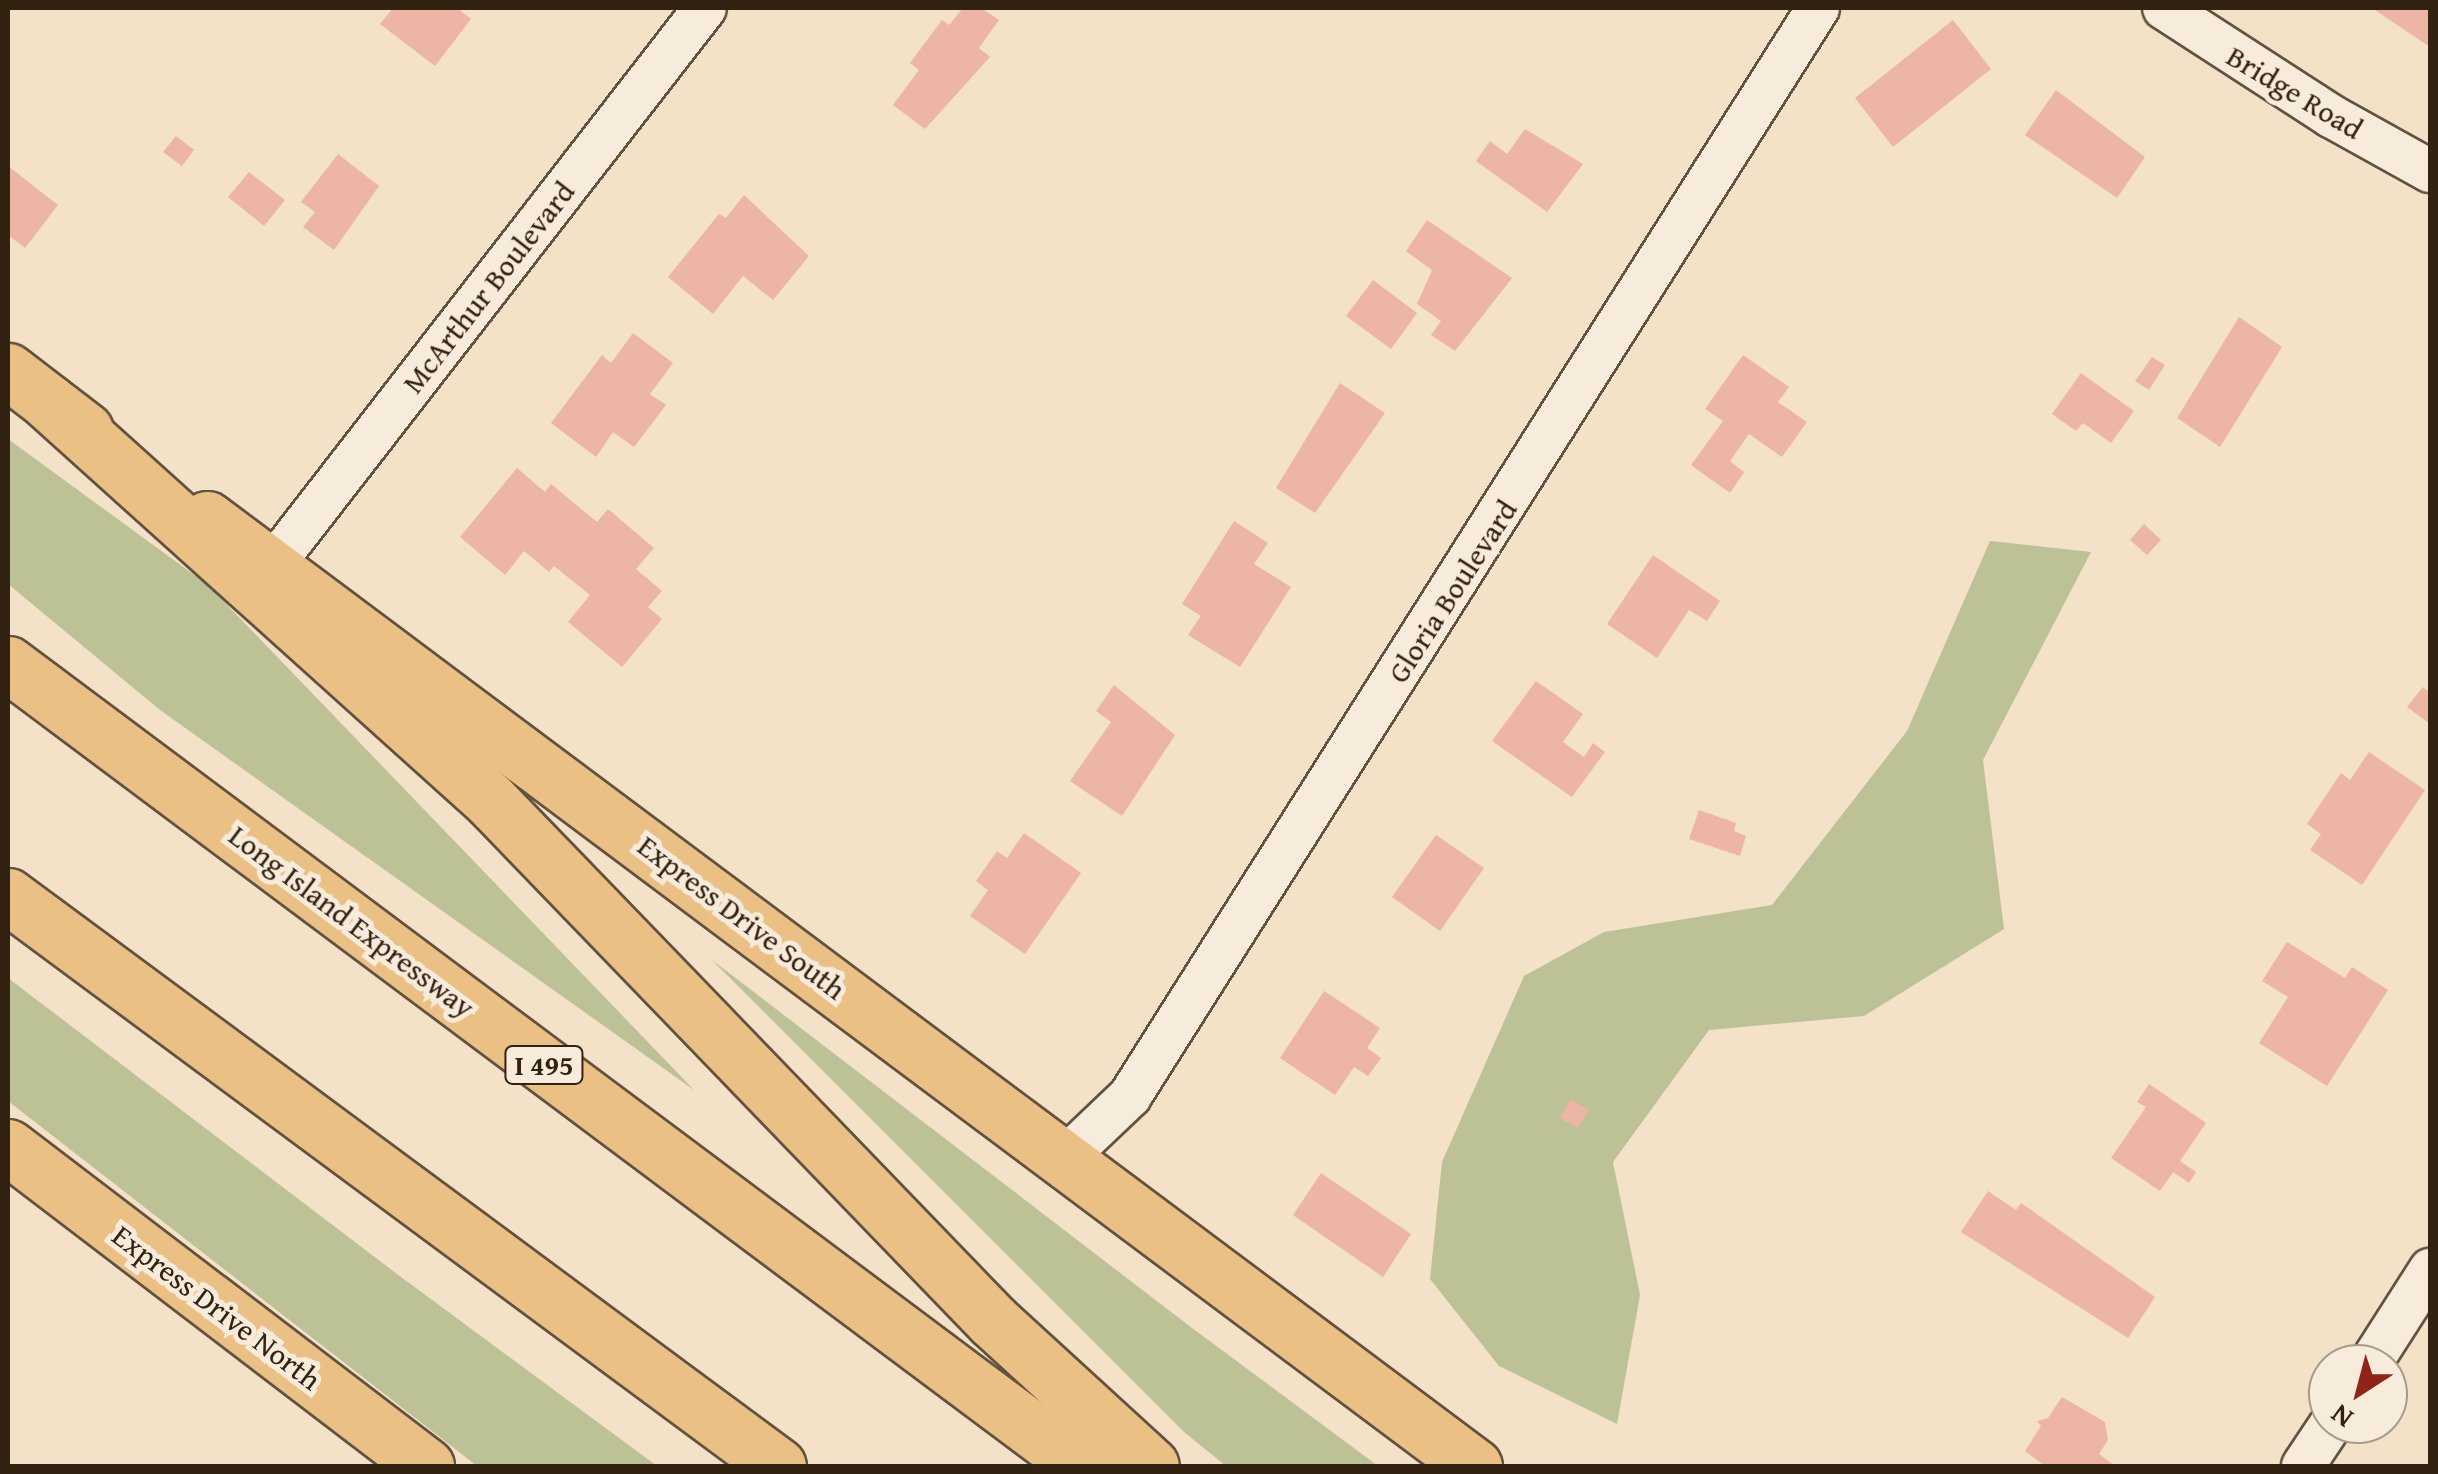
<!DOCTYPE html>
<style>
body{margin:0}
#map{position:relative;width:2438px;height:1474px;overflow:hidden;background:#f3e1c8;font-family:"Gentium Book Plus",serif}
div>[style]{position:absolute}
.green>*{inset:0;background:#bcc295}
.building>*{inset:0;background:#ecb5a4}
.roads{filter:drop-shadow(2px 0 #625240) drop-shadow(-2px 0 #625240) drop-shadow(0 2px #625240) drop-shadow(0 -2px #625240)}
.minor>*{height:42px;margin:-21px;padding:0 21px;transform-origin:21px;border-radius:21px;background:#f7ecdb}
.major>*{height:55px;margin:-27.5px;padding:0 27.5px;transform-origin:27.5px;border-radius:27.5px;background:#eac084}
.highway>*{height:55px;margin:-27.5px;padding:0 27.5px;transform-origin:27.5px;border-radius:27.5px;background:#eac084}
span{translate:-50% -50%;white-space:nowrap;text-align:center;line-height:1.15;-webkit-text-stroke:10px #f7ecdb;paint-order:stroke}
.shield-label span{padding:2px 8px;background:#f7ecdb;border:2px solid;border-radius:8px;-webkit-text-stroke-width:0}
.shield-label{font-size:28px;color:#322212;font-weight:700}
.street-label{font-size:30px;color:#322212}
.frame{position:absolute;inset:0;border:10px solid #322212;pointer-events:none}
.north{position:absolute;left:2308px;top:1344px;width:100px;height:100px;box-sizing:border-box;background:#f7ecdb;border:2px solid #a89b8b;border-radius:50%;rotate:216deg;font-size:28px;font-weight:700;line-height:40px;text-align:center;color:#322212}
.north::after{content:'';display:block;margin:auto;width:35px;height:45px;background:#8f2418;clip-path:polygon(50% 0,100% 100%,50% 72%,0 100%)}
</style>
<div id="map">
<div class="green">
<i style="clip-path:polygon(8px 439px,208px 585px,694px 1090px,160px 710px,8px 584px)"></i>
<i style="clip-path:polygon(1990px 541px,2091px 552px,1983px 760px,2004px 929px,1864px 1016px,1709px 1030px,1613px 1162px,1640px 1295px,1617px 1424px,1499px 1366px,1430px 1279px,1442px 1162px,1524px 976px,1604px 932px,1772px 905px,1907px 731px)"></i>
<i style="clip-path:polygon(712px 960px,1192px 1328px,1378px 1466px,1226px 1466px,1184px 1432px)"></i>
<i style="clip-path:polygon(8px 978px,401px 1277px,657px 1466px,477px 1466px,8px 1101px)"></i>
</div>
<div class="building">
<i style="clip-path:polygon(393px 8px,457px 8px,471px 19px,435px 66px,380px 24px)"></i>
<i style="clip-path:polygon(963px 8px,981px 8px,999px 20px,979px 48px,990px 57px,925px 129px,893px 105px,919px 70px,910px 63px,942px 20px,949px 25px)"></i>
<i style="clip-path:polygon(2372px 8px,2430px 8px,2430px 47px)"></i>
<i style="clip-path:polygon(1953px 20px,1991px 69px,1893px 147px,1855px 98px)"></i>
<i style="clip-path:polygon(2056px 90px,2145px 157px,2117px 198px,2025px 135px)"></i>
<i style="clip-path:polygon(1525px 129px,1583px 164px,1547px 212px,1476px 161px,1490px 141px,1507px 154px)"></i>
<i style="clip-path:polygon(176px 136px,194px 150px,182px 166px,163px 152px)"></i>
<i style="clip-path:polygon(338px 154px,379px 186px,334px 250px,303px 227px,315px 212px,301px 202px)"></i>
<i style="clip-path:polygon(8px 166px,58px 205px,25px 248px,8px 235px)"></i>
<i style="clip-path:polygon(249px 172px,285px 200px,264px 226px,228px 197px)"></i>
<i style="clip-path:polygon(744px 195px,809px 256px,773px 300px,743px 276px,713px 314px,668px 277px,719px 214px,726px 218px)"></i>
<i style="clip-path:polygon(1427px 220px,1512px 278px,1455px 351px,1431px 335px,1441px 321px,1417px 304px,1432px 270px,1406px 251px)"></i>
<i style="clip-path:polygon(1373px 280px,1417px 313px,1391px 349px,1346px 316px)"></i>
<i style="clip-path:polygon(2239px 317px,2282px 347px,2220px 447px,2177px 418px)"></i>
<i style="clip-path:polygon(633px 333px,673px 363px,650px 394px,666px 405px,634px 447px,613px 432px,596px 457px,551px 423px,602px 355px,611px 363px)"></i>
<i style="clip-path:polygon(1743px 355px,1789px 387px,1778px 402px,1807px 422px,1782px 457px,1749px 434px,1730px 461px,1744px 472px,1730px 493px,1691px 465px,1723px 421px,1705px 409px)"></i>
<i style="clip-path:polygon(2152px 357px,2165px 365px,2149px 390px,2135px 381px)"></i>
<i style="clip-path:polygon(2081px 373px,2134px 411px,2111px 443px,2083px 423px,2076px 431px,2052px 414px)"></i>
<i style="clip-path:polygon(1340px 383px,1385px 413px,1315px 513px,1276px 488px)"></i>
<i style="clip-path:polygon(517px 468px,545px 492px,551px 484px,597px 522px,608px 509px,654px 548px,636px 569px,662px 591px,648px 607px,662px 619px,622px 667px,568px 622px,590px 595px,554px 566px,549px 572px,524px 551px,505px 575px,460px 537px)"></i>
<i style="clip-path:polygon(1234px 521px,1268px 543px,1254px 564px,1291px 587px,1240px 667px,1188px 635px,1201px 616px,1182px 604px)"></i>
<i style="clip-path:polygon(2144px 524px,2161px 540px,2147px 555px,2130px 540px)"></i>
<i style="clip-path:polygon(1653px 555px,1720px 601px,1707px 621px,1689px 610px,1657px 658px,1607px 624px)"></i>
<i style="clip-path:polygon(1536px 681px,1583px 714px,1563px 742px,1584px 757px,1593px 743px,1605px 752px,1572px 797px,1492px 741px)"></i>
<i style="clip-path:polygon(1114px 685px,1175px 735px,1122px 816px,1070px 781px,1111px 722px,1096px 711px)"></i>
<i style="clip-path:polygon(2423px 687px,2430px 693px,2430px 724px,2407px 707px)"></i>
<i style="clip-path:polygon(2369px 752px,2425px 790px,2362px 885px,2310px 850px,2321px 834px,2307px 824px,2341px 773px,2350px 780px)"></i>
<i style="clip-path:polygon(1699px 810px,1736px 823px,1734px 831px,1746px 836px,1740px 856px,1689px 839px)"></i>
<i style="clip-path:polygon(1024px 833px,1081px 873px,1025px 954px,970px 916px,988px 890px,976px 881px,997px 851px,1007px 858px)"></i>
<i style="clip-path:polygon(1436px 835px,1484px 868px,1440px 931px,1392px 897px)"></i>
<i style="clip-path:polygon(2287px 942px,2345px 978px,2352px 967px,2388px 990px,2327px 1086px,2259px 1043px,2288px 997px,2262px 981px)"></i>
<i style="clip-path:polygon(1324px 991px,1380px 1028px,1367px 1048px,1381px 1058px,1368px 1076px,1354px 1067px,1335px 1095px,1280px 1058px)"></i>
<i style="clip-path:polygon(2149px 1084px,2206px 1123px,2180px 1161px,2196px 1172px,2189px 1183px,2173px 1172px,2160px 1191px,2111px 1158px,2146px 1107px,2137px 1102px)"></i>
<i style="clip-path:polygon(1571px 1099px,1589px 1110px,1578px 1128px,1560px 1118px)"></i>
<i style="clip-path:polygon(1321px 1173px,1411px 1234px,1383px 1277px,1293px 1215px)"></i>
<i style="clip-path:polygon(1988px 1191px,2016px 1210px,2021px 1203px,2155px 1297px,2128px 1338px,1961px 1232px)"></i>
<i style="clip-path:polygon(2062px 1397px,2105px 1422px,2108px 1440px,2099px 1454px,2115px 1466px,2045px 1466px,2025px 1451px,2041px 1426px,2037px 1421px,2048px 1418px)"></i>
</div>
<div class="roads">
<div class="minor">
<i style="left:2164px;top:8px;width:199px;rotate:32.9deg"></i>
<i style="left:2331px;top:116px;width:113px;rotate:29.1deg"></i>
<i style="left:272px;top:566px;width:706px;rotate:-52.19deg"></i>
<i style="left:1065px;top:1158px;width:90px;rotate:-43.6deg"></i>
<i style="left:1130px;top:1096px;width:1287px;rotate:-57.69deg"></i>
<i style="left:2370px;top:1364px;width:112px;rotate:-57.4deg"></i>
<i style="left:2303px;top:1466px;width:50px;rotate:-56.3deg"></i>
</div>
<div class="major">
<i style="left:8px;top:371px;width:97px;rotate:37.5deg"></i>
<i style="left:207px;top:519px;width:1582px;rotate:36.78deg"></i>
<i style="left:8px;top:1147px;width:526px;rotate:37.35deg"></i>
</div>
<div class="highway">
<i style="left:48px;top:402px;width:595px;rotate:42deg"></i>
<i style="left:490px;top:800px;width:724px;rotate:46.01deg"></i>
<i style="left:993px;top:1321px;width:214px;rotate:42.5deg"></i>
<i style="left:8px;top:664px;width:1340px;rotate:36.78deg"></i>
<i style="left:8px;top:896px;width:958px;rotate:36.51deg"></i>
</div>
</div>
<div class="shield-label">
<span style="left:544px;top:1065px">I 495</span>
</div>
<div class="street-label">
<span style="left:2295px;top:92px;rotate:31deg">Bridge Road</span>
<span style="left:488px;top:287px;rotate:-52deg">McArthur Boulevard</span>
<span style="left:1452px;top:591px;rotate:-57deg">Gloria Boulevard</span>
<span style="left:742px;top:917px;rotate:37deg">Express Drive South</span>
<span style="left:352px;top:921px;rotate:37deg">Long Island Expressway</span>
<span style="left:217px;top:1307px;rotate:37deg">Express Drive North</span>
</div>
<div class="frame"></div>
<div class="north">N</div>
</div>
